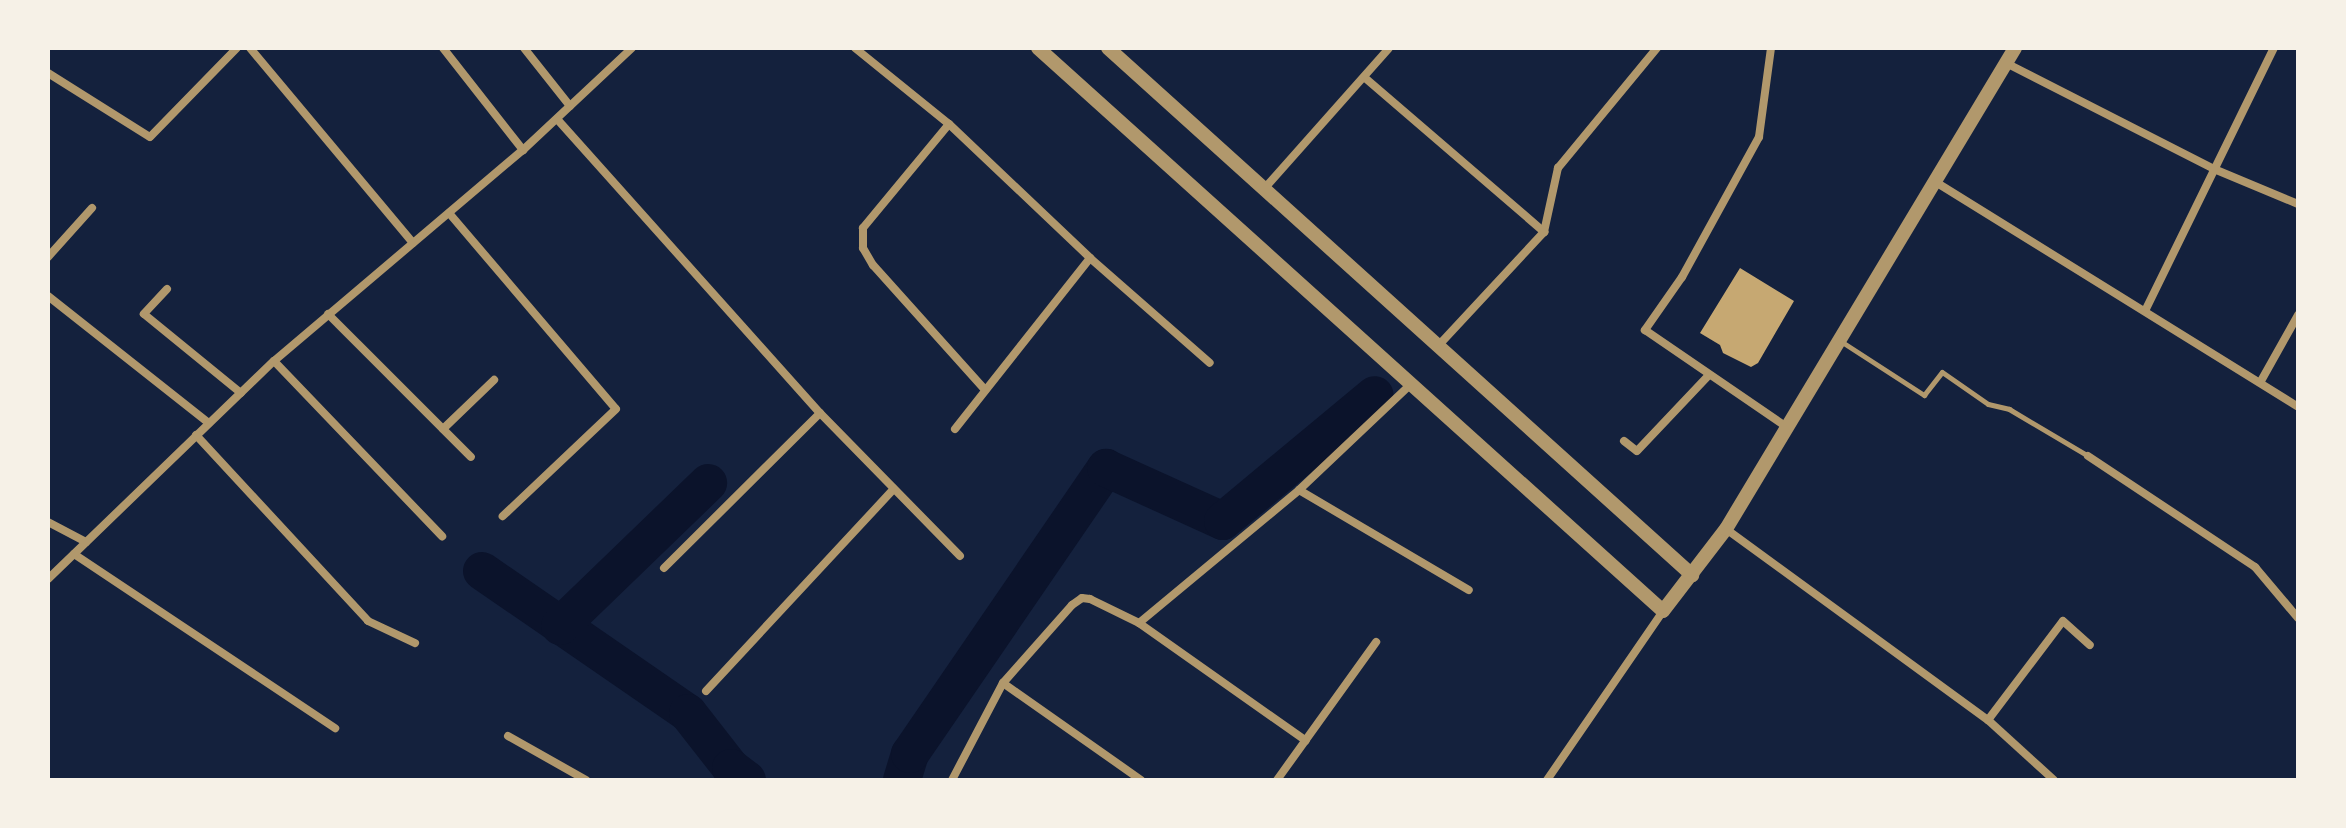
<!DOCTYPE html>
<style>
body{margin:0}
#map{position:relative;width:2346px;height:828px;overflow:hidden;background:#14213d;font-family:"Source Serif 4",serif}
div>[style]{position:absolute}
.river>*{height:38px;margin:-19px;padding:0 19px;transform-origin:19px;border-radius:19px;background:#0b132b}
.building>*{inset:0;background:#c6a872}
.service>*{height:5px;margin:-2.5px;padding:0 2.5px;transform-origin:2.5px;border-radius:2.5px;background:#b1986c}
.minor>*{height:8px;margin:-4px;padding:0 4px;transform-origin:4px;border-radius:4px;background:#b1986c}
.tertiary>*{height:14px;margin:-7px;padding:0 7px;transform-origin:7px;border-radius:7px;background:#b1986c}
span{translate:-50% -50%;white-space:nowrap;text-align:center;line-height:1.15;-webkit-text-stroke:6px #f6f1e7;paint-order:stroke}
.frame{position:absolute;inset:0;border:50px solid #f6f1e7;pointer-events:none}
</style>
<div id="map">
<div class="river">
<i style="left:482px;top:571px;width:250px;rotate:34.6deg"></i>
<i style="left:688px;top:713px;width:70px;rotate:52deg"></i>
<i style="left:731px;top:768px;width:20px;rotate:37deg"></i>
<i style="left:560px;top:626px;width:206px;rotate:-44deg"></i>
<i style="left:902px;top:780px;width:27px;rotate:-73deg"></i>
<i style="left:910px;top:754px;width:347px;rotate:-55.6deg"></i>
<i style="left:1106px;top:468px;width:128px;rotate:24.4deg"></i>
<i style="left:1223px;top:521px;width:197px;rotate:-39.7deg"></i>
</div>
<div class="building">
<i style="clip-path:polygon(1740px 268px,1794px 301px,1758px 363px,1751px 367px,1723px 353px,1720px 345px,1700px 333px)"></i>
</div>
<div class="service">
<i style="left:1842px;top:342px;width:98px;rotate:32.9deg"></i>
<i style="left:1924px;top:395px;width:29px;rotate:-52deg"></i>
<i style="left:1942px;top:372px;width:56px;rotate:34.8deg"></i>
<i style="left:1988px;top:404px;width:22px;rotate:13deg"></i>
<i style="left:2009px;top:409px;width:92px;rotate:30.7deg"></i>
</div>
<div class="minor">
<i style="left:250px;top:48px;width:254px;rotate:50.1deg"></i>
<i style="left:443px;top:48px;width:130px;rotate:51.9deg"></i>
<i style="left:524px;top:48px;width:74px;rotate:51.6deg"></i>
<i style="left:855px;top:48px;width:121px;rotate:39deg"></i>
<i style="left:949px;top:124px;width:195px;rotate:43.5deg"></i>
<i style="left:1090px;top:258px;width:159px;rotate:41.2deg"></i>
<i style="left:1771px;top:48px;width:90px;rotate:97.7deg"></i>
<i style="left:1759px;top:137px;width:160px;rotate:118.8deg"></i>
<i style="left:1682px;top:277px;width:65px;rotate:124.9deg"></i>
<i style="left:1645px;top:330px;width:170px;rotate:34.4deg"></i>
<i style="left:2006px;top:63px;width:233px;rotate:27deg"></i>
<i style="left:2214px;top:169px;width:91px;rotate:22.6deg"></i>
<i style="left:48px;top:73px;width:120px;rotate:32.1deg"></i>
<i style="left:150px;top:137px;width:124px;rotate:-45.7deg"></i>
<i style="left:1364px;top:77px;width:238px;rotate:40.7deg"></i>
<i style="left:557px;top:119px;width:394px;rotate:48.2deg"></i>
<i style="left:820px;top:413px;width:200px;rotate:45.6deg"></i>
<i style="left:949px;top:124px;width:135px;rotate:129.6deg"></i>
<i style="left:863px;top:228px;width:20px;rotate:90deg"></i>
<i style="left:863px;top:248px;width:20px;rotate:60deg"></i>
<i style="left:873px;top:265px;width:168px;rotate:48.1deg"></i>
<i style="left:1934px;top:181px;width:428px;rotate:31.8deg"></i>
<i style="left:1264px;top:189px;width:188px;rotate:-48.4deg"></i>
<i style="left:449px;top:213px;width:257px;rotate:49.6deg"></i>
<i style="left:616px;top:409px;width:156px;rotate:136.6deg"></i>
<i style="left:48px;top:257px;width:66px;rotate:-48.1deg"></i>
<i style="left:167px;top:289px;width:34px;rotate:133deg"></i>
<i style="left:144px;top:314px;width:125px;rotate:39.2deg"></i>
<i style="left:48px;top:296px;width:205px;rotate:38.3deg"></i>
<i style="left:2145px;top:311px;width:293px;rotate:-63.9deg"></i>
<i style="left:328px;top:314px;width:202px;rotate:45deg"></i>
<i style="left:1438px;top:346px;width:156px;rotate:-47.1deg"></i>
<i style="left:1544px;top:232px;width:66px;rotate:-77.7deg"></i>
<i style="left:1558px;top:168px;width:156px;rotate:-50.5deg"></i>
<i style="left:274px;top:361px;width:243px;rotate:46.2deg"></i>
<i style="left:2261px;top:381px;width:76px;rotate:-60.7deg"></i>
<i style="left:443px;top:429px;width:71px;rotate:-43.9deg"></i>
<i style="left:955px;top:429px;width:218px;rotate:-51.7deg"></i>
<i style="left:196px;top:435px;width:253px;rotate:47.2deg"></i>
<i style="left:368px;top:621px;width:52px;rotate:25.1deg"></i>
<i style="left:1624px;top:441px;width:16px;rotate:38deg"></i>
<i style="left:1637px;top:451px;width:103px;rotate:-46.6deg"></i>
<i style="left:2088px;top:456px;width:201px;rotate:33.6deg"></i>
<i style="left:2255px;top:567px;width:67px;rotate:49.9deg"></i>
<i style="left:1299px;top:490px;width:197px;rotate:30.5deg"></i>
<i style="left:48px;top:522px;width:43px;rotate:27.8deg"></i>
<i style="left:1726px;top:529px;width:324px;rotate:36.1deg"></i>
<i style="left:1988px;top:720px;width:89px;rotate:42.3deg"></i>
<i style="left:74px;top:554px;width:314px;rotate:33.7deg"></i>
<i style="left:664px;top:568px;width:220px;rotate:-44.8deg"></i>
<i style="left:48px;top:579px;width:314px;rotate:-44deg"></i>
<i style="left:274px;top:361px;width:326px;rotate:-40.3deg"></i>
<i style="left:523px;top:150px;width:149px;rotate:-43.1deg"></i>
<i style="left:1139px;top:623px;width:204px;rotate:35.2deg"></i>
<i style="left:1003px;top:683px;width:169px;rotate:35.1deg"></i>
<i style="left:706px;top:691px;width:276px;rotate:-47.1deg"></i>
<i style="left:1988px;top:720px;width:124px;rotate:-52.9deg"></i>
<i style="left:2063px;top:621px;width:36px;rotate:42deg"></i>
<i style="left:508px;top:736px;width:90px;rotate:29.4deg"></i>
<i style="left:952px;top:780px;width:110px;rotate:-62.3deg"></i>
<i style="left:1003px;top:683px;width:104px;rotate:-48.5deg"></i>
<i style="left:1072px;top:605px;width:12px;rotate:-35deg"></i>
<i style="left:1082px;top:598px;width:8px;rotate:7deg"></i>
<i style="left:1090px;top:599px;width:55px;rotate:26.1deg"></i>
<i style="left:1139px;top:623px;width:208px;rotate:-39.7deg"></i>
<i style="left:1299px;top:490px;width:154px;rotate:-43.4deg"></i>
<i style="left:1277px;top:780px;width:170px;rotate:-54.3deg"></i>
<i style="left:1547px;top:780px;width:205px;rotate:-55.5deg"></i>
</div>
<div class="tertiary">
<i style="left:1038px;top:48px;width:841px;rotate:42.01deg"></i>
<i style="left:1663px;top:611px;width:103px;rotate:-52.5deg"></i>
<i style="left:1726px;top:529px;width:561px;rotate:-59deg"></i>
<i style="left:1108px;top:48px;width:787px;rotate:42.06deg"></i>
</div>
<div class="frame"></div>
</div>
